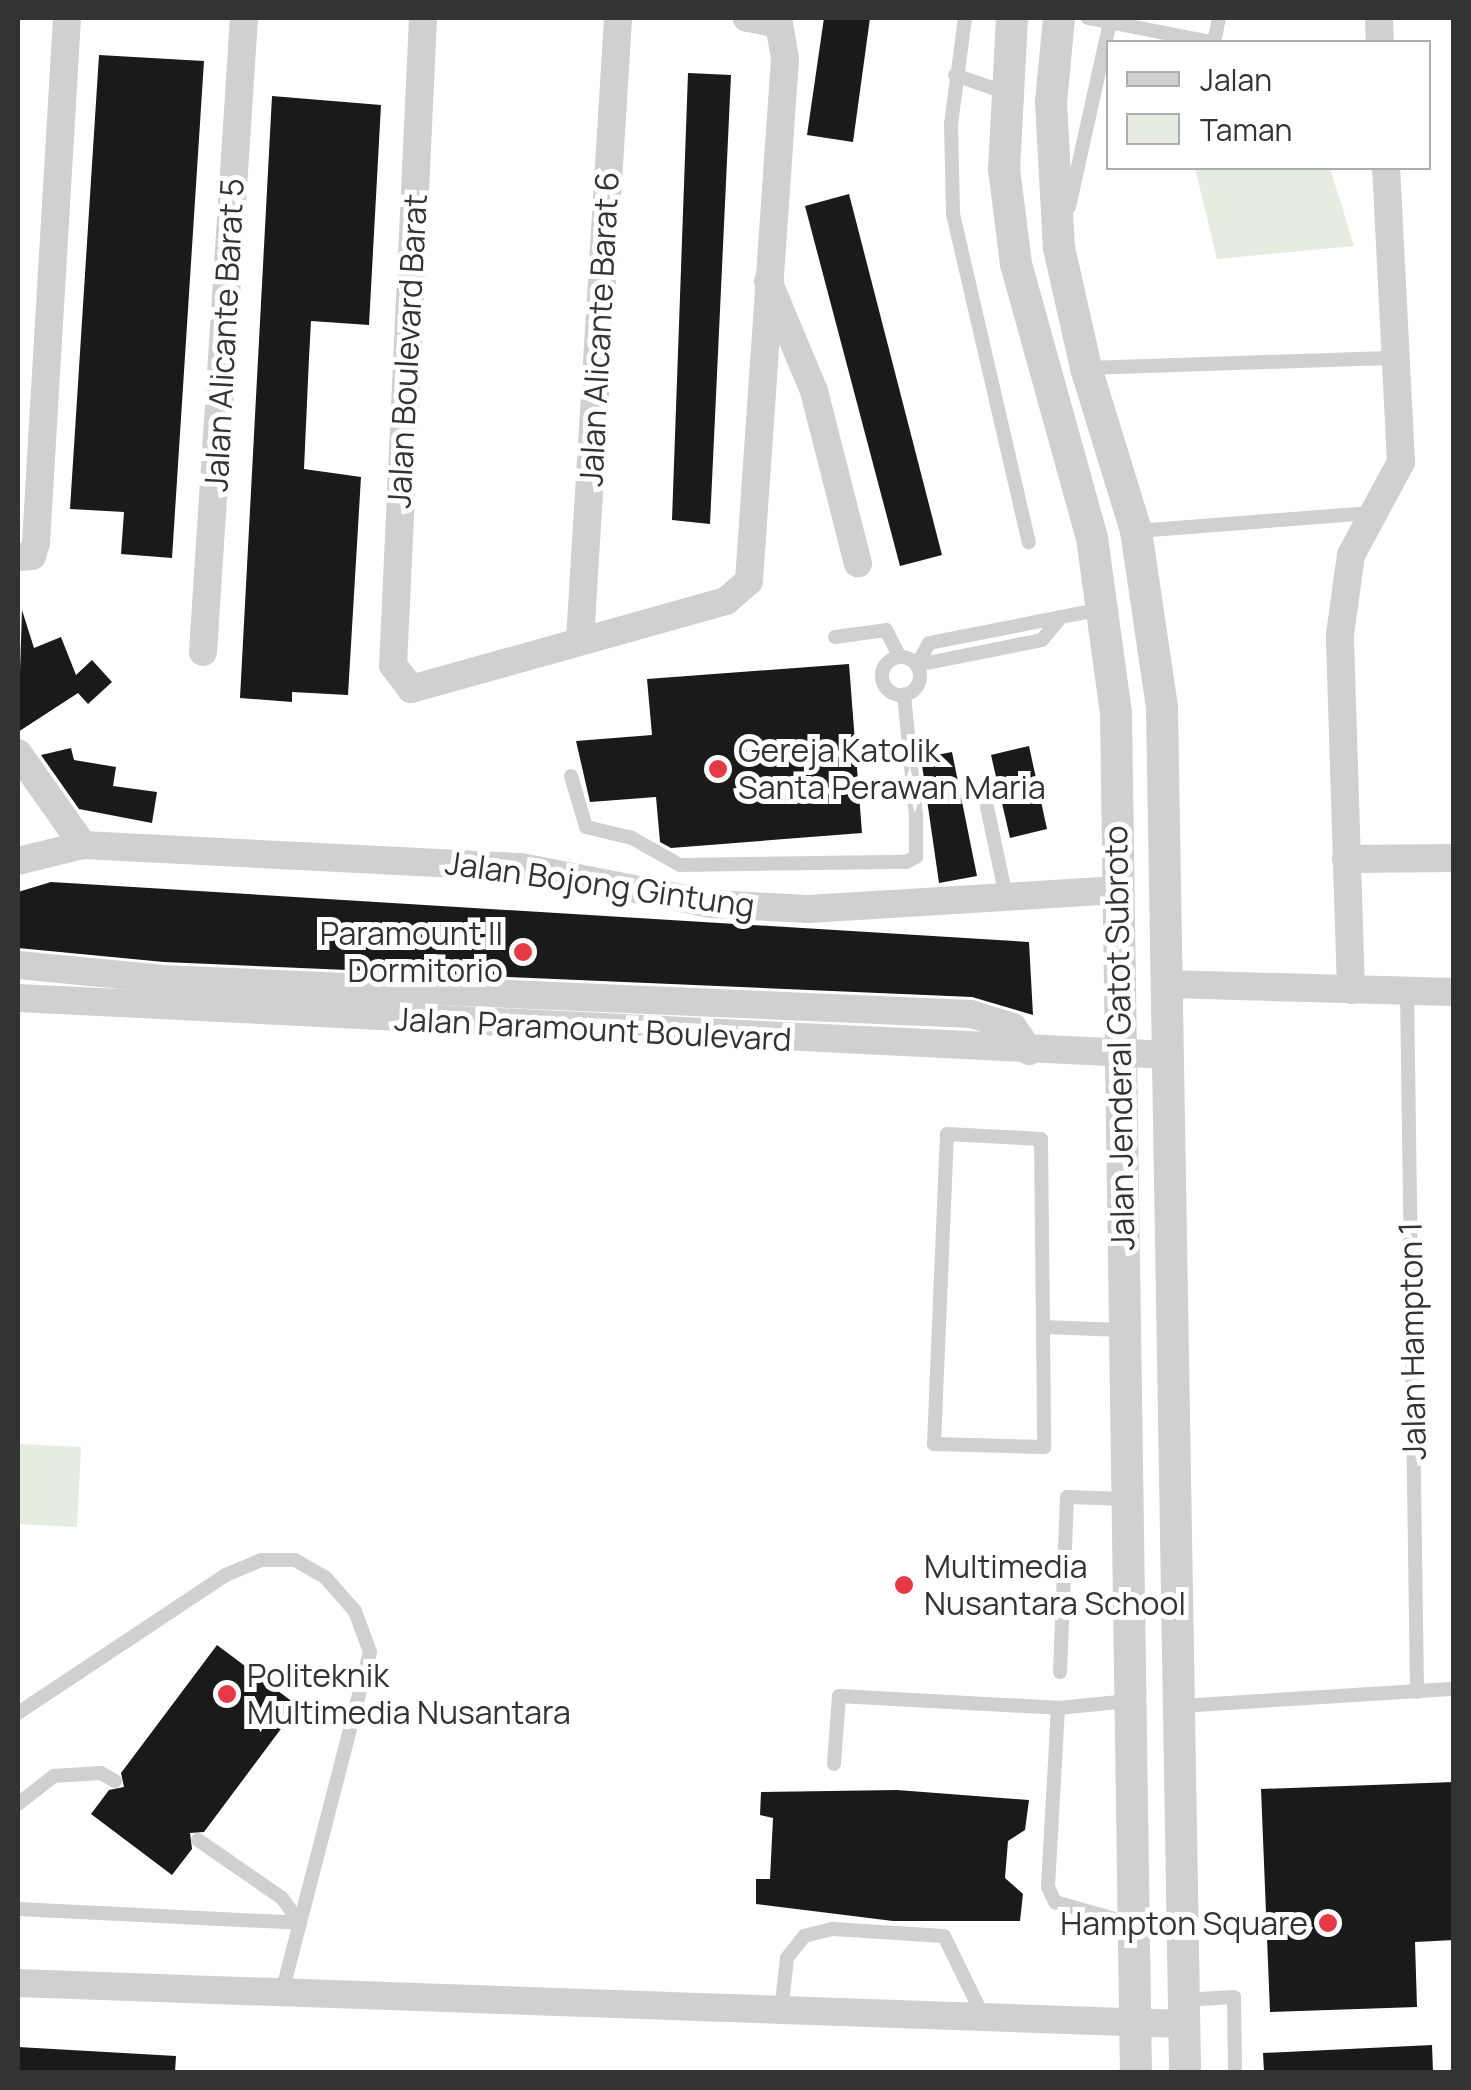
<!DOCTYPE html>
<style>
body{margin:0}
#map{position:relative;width:1471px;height:2090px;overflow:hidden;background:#fff;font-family:Manrope,sans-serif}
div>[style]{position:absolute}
.green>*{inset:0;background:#e6ecdf}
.building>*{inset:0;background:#1a1a1a}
.service>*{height:14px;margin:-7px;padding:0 7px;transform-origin:7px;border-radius:7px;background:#d0d0d0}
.service>.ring{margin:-7px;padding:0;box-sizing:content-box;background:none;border:14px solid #d0d0d0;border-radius:50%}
.minor>*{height:28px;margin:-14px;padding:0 14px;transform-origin:14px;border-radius:14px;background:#d0d0d0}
.tertiary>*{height:32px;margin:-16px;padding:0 16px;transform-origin:16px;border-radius:16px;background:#d0d0d0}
.dots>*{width:28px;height:28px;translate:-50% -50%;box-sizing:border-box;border:5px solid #fff;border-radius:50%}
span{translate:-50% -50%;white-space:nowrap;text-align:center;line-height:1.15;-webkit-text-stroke:10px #fff;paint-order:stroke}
.street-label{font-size:32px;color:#333}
.poi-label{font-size:32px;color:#333}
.left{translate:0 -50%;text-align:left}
.right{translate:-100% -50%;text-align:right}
.frame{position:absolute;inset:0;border:20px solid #333;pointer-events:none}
.legend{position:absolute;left:1106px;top:40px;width:325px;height:130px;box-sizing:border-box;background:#fff;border:2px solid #adadad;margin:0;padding:12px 18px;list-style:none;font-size:30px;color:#333}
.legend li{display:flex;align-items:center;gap:20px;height:50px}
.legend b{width:50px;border:2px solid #adadad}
</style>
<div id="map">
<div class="green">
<i style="clip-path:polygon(1195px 168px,1330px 168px,1354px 246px,1217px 259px)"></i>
<i style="clip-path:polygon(18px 1444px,81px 1447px,77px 1527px,18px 1524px)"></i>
</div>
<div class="building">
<i style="clip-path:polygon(824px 18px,870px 18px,853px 142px,807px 135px)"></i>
<i style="clip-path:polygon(99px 55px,204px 61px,172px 558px,121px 554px,124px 512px,70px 509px)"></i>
<i style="clip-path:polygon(688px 73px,731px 75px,710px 524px,672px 520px)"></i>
<i style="clip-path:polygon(272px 96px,381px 105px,369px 325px,311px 321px,309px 358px,304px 469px,361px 477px,348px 695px,292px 692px,292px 702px,240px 698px)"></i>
<i style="clip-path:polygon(849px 194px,942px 555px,900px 566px,805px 206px)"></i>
<i style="clip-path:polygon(22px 610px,34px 648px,61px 637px,76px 675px,92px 660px,112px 682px,88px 704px,78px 693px,18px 732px)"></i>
<i style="clip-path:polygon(849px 664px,862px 833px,671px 848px,660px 842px,656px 797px,590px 802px,576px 741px,652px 735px,647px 679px)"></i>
<i style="clip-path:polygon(1029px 746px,1047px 829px,1010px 838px,991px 755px)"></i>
<i style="clip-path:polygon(71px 748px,74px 760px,116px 767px,113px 786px,157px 792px,152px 823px,79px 809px,41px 755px)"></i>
<i style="clip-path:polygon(952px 752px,977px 876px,939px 883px,921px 758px)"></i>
<i style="clip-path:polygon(51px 882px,1029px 942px,1033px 1015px,972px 997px,164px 962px,18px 948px,18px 892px)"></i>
<i style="clip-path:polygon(217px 1645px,298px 1706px,204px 1832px,190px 1833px,192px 1849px,172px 1875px,91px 1814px,109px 1790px,124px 1787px,121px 1773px)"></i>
<i style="clip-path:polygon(1454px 1782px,1454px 1940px,1415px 1942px,1417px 2007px,1270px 2012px,1261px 1789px)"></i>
<i style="clip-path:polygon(897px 1790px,1029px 1800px,1025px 1830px,1008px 1841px,1005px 1878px,1023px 1894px,1020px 1921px,893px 1921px,756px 1904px,756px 1879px,770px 1879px,773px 1818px,760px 1815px,761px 1792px)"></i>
<i style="clip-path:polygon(1432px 2045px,1433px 2072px,1264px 2072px,1263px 2053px)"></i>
<i style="clip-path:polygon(18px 2047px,176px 2056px,175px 2072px,18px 2072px)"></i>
</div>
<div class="service">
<i style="left:965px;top:18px;width:107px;rotate:97.5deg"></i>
<i style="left:951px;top:124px;width:90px;rotate:88.7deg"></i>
<i style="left:953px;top:214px;width:337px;rotate:77deg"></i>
<i style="left:1088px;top:18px;width:126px;rotate:11deg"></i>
<i style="left:1214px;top:42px;width:25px;rotate:-78deg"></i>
<i style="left:955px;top:75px;width:52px;rotate:19.1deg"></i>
<i style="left:1069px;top:207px;width:194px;rotate:-77.5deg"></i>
<i style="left:1087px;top:368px;width:309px;rotate:-1.9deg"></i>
<i style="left:1137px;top:531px;width:237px;rotate:-4.4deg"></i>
<i style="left:835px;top:637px;width:51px;rotate:-7.8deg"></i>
<i style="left:886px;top:630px;width:29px;rotate:63deg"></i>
<i class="ring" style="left:882px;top:657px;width:24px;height:24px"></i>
<i style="left:917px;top:665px;width:25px;rotate:-61deg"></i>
<i style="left:929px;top:643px;width:177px;rotate:-11.1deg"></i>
<i style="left:917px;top:665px;width:127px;rotate:-11.3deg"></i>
<i style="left:1042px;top:640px;width:25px;rotate:-50deg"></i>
<i style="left:571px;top:776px;width:53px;rotate:73.6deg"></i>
<i style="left:586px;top:827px;width:47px;rotate:13.4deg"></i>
<i style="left:632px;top:838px;width:55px;rotate:29.4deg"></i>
<i style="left:680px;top:865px;width:226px;rotate:-0.8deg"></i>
<i style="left:906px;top:862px;width:11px;rotate:-27deg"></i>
<i style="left:916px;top:857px;width:40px;rotate:-90deg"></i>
<i style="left:916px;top:817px;width:123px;rotate:-95.6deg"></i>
<i style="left:987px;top:807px;width:96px;rotate:78deg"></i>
<i style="left:1407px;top:991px;width:701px;rotate:89.18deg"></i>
<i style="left:947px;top:1134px;width:94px;rotate:3deg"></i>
<i style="left:1041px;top:1139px;width:308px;rotate:89.4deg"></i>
<i style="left:1044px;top:1447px;width:110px;rotate:-178.4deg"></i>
<i style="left:934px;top:1444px;width:310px;rotate:-87.6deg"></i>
<i style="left:1043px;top:1327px;width:79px;rotate:2.2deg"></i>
<i style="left:1060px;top:1672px;width:175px;rotate:-87.7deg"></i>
<i style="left:1067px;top:1497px;width:60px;rotate:1.9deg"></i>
<i style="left:1180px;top:1706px;width:275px;rotate:-3.6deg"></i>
<i style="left:1058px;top:1708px;width:179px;rotate:93.2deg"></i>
<i style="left:1048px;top:1887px;width:17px;rotate:65deg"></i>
<i style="left:1055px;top:1902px;width:84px;rotate:15.9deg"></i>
<i style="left:18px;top:1713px;width:250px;rotate:-33.6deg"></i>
<i style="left:226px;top:1575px;width:38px;rotate:-23deg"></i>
<i style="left:261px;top:1560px;width:34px"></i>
<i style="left:295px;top:1560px;width:34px;rotate:30deg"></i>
<i style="left:325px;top:1577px;width:45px;rotate:48.6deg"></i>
<i style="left:355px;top:1611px;width:44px;rotate:69.9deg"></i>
<i style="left:370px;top:1652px;width:351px;rotate:104.5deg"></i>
<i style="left:834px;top:1764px;width:68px;rotate:-85.8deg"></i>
<i style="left:839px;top:1696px;width:219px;rotate:3.1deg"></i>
<i style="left:1058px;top:1708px;width:71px;rotate:-5.6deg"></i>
<i style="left:18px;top:1804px;width:46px;rotate:-37.9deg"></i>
<i style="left:54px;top:1776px;width:47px;rotate:-3.7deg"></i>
<i style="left:101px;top:1773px;width:16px;rotate:30deg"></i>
<i style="left:198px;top:1840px;width:102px;rotate:34.6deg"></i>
<i style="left:282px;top:1898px;width:31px;rotate:54deg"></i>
<i style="left:18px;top:1909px;width:282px;rotate:2.8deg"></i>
<i style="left:1183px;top:2000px;width:51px;rotate:-3.4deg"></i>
<i style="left:1234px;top:1997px;width:75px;rotate:89.2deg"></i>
<i style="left:781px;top:2011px;width:53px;rotate:-83.5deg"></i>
<i style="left:787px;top:1958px;width:28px;rotate:-52deg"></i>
<i style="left:804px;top:1936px;width:30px;rotate:-14deg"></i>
<i style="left:833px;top:1929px;width:111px;rotate:3.6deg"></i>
<i style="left:944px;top:1936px;width:91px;rotate:64deg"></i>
</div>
<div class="minor">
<i style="left:423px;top:18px;width:648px;rotate:92.65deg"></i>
<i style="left:393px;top:665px;width:30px;rotate:53deg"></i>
<i style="left:411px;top:689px;width:327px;rotate:-15.6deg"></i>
<i style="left:726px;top:601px;width:30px;rotate:-41deg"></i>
<i style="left:749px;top:581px;width:524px;rotate:-86.06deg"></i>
<i style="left:785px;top:58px;width:35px;rotate:-100deg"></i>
<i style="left:779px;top:24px;width:33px;rotate:-169deg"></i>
<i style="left:1379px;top:18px;width:24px;rotate:88deg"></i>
<i style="left:768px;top:281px;width:119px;rotate:67.3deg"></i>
<i style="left:814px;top:391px;width:178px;rotate:75.7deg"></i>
<i style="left:18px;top:557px;width:14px;rotate:-4deg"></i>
<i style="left:32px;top:556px;width:14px;rotate:-73deg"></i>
<i style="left:36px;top:543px;width:526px;rotate:-86.62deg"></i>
<i style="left:580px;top:640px;width:623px;rotate:-86.5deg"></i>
<i style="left:203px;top:652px;width:635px;rotate:-86.3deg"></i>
<i style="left:18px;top:753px;width:113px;rotate:54.8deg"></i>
<i style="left:83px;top:845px;width:67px;rotate:166.2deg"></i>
<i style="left:83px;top:845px;width:439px;rotate:2.9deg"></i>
<i style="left:521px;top:867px;width:195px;rotate:11deg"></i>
<i style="left:712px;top:904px;width:96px;rotate:3deg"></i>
<i style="left:808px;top:909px;width:310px;rotate:-3.5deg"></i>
<i style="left:1346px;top:859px;width:108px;rotate:-0.5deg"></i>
<i style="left:18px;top:965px;width:146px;rotate:5.5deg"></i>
<i style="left:163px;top:979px;width:809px;rotate:2.48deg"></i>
<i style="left:971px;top:1014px;width:44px;rotate:17.2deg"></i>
<i style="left:1013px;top:1027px;width:29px;rotate:56deg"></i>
<i style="left:1167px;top:984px;width:287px;rotate:1.6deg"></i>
<i style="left:1351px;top:990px;width:355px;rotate:-91.8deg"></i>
<i style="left:1340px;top:635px;width:81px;rotate:-82.2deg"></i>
<i style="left:1351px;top:555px;width:106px;rotate:-61.7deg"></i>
<i style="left:1401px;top:462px;width:294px;rotate:-92.9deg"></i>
<i style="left:18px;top:998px;width:1152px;rotate:2.84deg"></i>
<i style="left:18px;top:1983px;width:1166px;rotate:2.02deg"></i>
</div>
<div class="tertiary">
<i style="left:1012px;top:18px;width:151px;rotate:93deg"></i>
<i style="left:1004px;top:169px;width:96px;rotate:82.8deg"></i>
<i style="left:1016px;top:264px;width:284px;rotate:74.5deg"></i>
<i style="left:1092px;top:538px;width:178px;rotate:82.2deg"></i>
<i style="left:1116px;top:714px;width:1358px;rotate:89.16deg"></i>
<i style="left:1059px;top:18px;width:84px;rotate:95.4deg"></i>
<i style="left:1051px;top:102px;width:146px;rotate:86.9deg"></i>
<i style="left:1059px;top:248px;width:123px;rotate:77.3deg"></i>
<i style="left:1086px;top:368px;width:170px;rotate:72.9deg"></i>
<i style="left:1136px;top:531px;width:179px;rotate:81.6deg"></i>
<i style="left:1162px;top:708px;width:1364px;rotate:89.03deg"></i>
</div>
<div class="dots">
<i style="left:718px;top:769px;background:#e63946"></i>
<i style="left:523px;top:952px;background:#e63946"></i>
<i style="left:904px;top:1585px;background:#e63946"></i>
<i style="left:227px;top:1694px;background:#e63946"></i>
<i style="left:1328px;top:1923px;background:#e63946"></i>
</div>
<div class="street-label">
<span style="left:599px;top:329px;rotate:-87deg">Jalan Alicante Barat 6</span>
<span style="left:224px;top:335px;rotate:-87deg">Jalan Alicante Barat 5</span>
<span style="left:407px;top:351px;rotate:-87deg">Jalan Boulevard Barat</span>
<span style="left:600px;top:884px;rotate:8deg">Jalan Bojong Gintung</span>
<span style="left:593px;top:1029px;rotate:3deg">Jalan Paramount Boulevard</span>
<span style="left:1119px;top:1038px;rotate:-91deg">Jalan Jenderal Gatot Subroto</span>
<span style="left:1412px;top:1341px;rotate:-91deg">Jalan Hampton 1</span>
</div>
<div class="poi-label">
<span class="left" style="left:738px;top:769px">Gereja Katolik<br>Santa Perawan Maria</span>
<span class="right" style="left:503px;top:952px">Paramount Il<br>Dormitorio</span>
<span class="left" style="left:924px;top:1585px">Multimedia<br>Nusantara School</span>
<span class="left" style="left:247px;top:1694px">Politeknik<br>Multimedia Nusantara</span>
<span class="right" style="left:1308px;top:1923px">Hampton Square</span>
</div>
<div class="frame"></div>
<ul class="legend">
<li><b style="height:12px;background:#d0d0d0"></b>Jalan</li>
<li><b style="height:28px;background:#e6ecdf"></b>Taman</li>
</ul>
</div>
